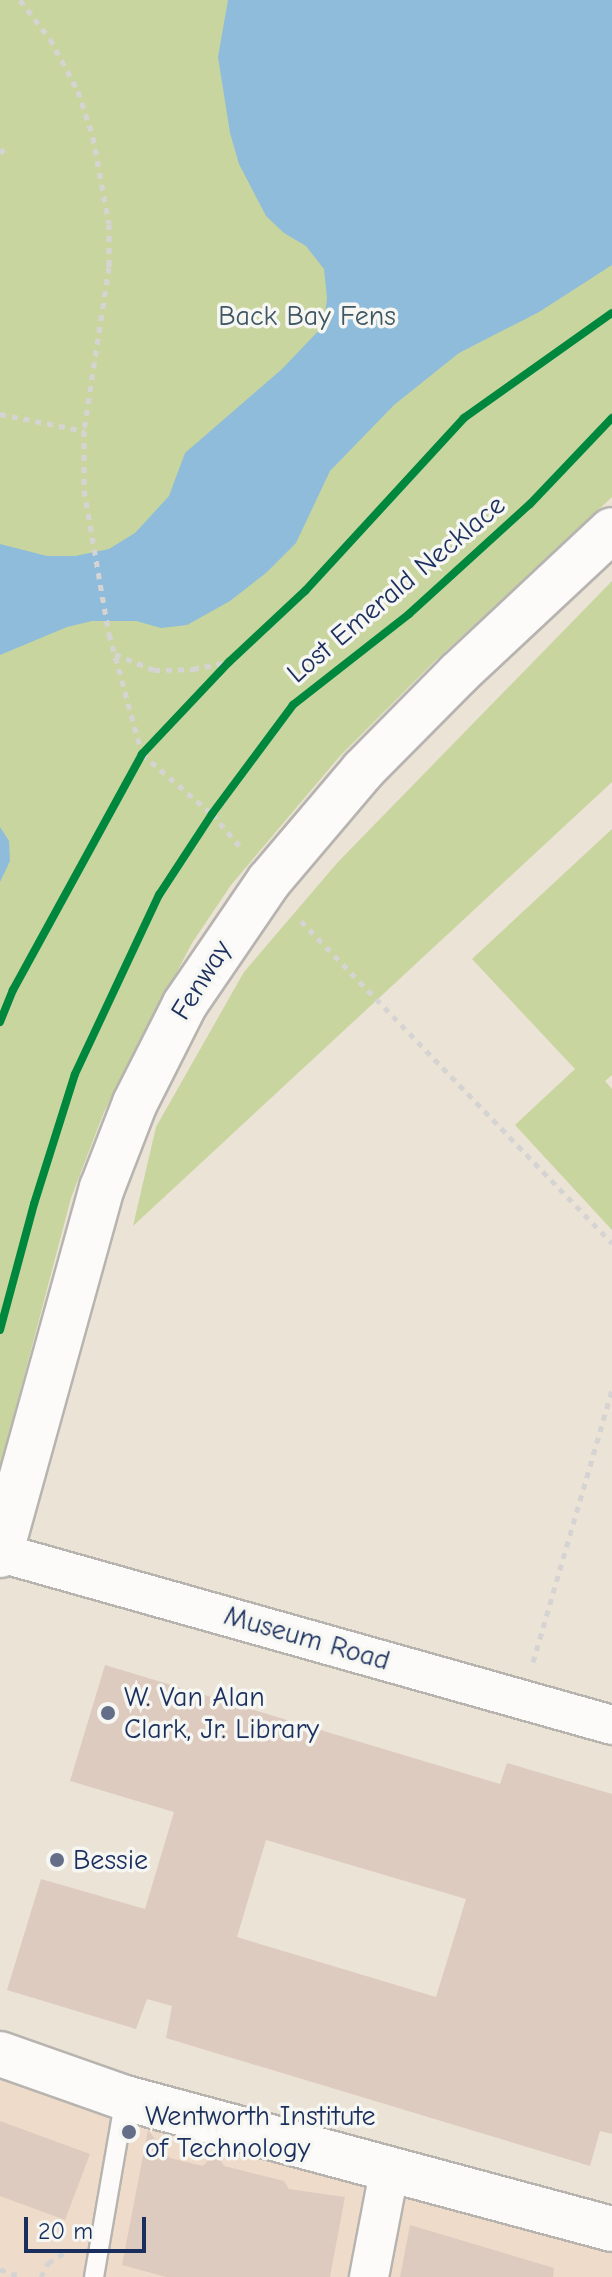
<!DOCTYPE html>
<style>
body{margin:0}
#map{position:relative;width:612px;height:2277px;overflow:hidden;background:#ebe3d6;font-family:"Comic Neue",sans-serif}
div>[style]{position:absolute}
.built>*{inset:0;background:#efdbc9}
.green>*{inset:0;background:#c8d59e}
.water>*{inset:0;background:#8fbcdb}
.building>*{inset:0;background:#decbbf}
.path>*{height:5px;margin-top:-2.5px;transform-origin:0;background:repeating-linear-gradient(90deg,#d5d4d3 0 6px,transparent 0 12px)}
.roads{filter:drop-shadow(2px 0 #b7b4b0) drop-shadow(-2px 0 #b7b4b0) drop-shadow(0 2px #b7b4b0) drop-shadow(0 -2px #b7b4b0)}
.lane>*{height:18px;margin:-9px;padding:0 9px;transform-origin:9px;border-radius:9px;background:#fcfbf9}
.street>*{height:38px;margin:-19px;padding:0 19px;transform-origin:19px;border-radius:19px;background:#fcfbf9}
.secondary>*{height:44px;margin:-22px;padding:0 22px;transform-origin:22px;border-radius:22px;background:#fcfbf9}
.primary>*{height:44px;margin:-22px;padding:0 22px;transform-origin:22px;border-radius:22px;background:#fcfbf9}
.cycleway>*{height:8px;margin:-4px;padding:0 4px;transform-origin:4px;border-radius:4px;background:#00873e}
.dots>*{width:22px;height:22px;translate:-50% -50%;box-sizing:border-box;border:4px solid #f6f6f2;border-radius:50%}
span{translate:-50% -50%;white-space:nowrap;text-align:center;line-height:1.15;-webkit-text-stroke:7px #f6f6f2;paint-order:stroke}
.park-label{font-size:28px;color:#3f5663}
.street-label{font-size:28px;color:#1b2f5e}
.poi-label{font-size:28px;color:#1b2f5e}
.left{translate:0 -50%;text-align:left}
.scale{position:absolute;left:24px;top:2217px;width:122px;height:36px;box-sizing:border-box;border:4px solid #1b2f5e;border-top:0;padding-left:10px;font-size:24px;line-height:28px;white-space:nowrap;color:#1b2f5e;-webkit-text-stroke:6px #f6f6f2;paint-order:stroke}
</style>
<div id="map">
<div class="built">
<i style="clip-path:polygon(0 2054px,612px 2229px,612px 2277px,0 2277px)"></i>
</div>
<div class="green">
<i style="clip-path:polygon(0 0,612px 0,612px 497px,435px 661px,340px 756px,231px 885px,192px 943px,104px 1112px,71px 1198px,0 1468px)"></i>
<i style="clip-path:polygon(612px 581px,612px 782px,133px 1226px,156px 1127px,244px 972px,338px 862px)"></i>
<i style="clip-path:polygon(612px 829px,612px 1075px,605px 1081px,612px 1089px,612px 1230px,515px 1125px,575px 1069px,472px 959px)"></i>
</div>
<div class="water">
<i style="clip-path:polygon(228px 0,612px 0,612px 265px,539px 312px,459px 353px,394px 405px,330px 471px,296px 543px,266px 573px,230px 601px,187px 625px,161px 628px,136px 621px,92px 621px,67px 627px,0 655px,0 544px,47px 556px,75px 556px,109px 549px,135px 533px,169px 496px,185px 453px,282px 369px,324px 325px,327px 298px,324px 269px,306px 246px,284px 233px,266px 216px,239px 164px,230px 133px,218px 57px)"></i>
<i style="clip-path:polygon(0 827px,9px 841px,10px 861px,0 882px)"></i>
</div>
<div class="building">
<i style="clip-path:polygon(evenodd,105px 1665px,500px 1784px,507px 1763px,612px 1794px,612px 2134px,600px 2131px,590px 2166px,166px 2038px,172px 2006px,147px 1999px,136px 2029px,7px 1990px,41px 1879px,145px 1909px,174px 1812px,70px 1781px,105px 1665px,266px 1840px,466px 1899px,436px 1997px,237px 1937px,266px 1840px)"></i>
<i style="clip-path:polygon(0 2121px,90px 2154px,65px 2220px,0 2196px)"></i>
<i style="clip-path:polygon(148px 2130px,170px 2158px,203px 2166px,216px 2152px,224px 2166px,284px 2181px,289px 2189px,345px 2197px,330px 2277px,166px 2277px,122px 2265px)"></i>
<i style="clip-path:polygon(410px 2225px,554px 2268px,553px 2277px,400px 2277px)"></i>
</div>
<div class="path">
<i style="left:20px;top:0;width:49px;rotate:52.4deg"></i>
<i style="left:50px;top:39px;width:59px;rotate:61.7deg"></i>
<i style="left:78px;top:91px;width:48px;rotate:71.9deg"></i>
<i style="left:93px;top:137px;width:88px;rotate:79.6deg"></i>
<i style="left:109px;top:224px;width:43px;rotate:90deg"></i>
<i style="left:109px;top:267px;width:166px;rotate:98.7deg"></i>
<i style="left:84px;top:431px;width:59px;rotate:90deg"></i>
<i style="left:84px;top:490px;width:146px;rotate:80.2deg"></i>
<i style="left:109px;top:634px;width:124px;rotate:74.6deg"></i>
<i style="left:142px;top:754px;width:92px;rotate:40.6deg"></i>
<i style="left:212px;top:814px;width:48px;rotate:49.3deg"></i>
<i style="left:0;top:153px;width:7px;rotate:-45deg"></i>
<i style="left:0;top:414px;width:86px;rotate:11.4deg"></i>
<i style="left:115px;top:654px;width:42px;rotate:22.3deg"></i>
<i style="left:154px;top:670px;width:39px;rotate:-1deg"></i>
<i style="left:193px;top:669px;width:37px;rotate:-11deg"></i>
<i style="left:301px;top:921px;width:448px;rotate:46deg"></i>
<i style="left:533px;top:1662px;width:283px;rotate:-73.8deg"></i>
<i style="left:0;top:2269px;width:22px;rotate:21deg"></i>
<i style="left:41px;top:2277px;width:16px;rotate:-63deg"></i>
<i style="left:48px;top:2263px;width:25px;rotate:-32deg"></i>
</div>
<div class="roads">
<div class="lane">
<i style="left:94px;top:2277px;width:182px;rotate:-80.2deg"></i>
</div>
<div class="street">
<i style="left:1px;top:1553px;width:635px;rotate:15.72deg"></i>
<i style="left:369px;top:2277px;width:112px;rotate:-79.2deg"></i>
</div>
<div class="secondary">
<i style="left:0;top:2054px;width:133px;rotate:19.4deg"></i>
<i style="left:125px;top:2098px;width:504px;rotate:15.06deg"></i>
</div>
<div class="primary">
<i style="left:0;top:1555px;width:381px;rotate:-74.5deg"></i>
<i style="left:102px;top:1188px;width:91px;rotate:-68.8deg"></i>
<i style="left:135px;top:1103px;width:111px;rotate:-63.2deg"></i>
<i style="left:185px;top:1004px;width:149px;rotate:-55.7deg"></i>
<i style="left:269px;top:881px;width:145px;rotate:-49.7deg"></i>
<i style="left:363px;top:770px;width:136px;rotate:-45.3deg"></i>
<i style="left:459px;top:673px;width:209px;rotate:-43.1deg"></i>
</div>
</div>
<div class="cycleway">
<i style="left:0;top:1022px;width:35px;rotate:-68deg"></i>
<i style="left:13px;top:990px;width:269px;rotate:-61.3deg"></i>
<i style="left:142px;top:754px;width:127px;rotate:-46.6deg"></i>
<i style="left:229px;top:662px;width:104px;rotate:-43.1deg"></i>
<i style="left:305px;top:591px;width:235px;rotate:-47.4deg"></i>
<i style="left:464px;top:418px;width:181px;rotate:-35.4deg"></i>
<i style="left:0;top:1330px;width:131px;rotate:-74.9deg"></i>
<i style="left:34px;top:1204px;width:136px;rotate:-72.5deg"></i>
<i style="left:75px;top:1074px;width:198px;rotate:-64.9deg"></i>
<i style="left:159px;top:895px;width:97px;rotate:-56.8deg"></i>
<i style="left:212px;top:814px;width:136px;rotate:-53.4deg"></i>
<i style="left:293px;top:705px;width:147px;rotate:-38.1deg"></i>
<i style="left:409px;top:614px;width:164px;rotate:-42.3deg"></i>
<i style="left:530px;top:504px;width:119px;rotate:-46.4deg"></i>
</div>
<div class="dots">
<i style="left:108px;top:1713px;background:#646e88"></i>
<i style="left:57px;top:1860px;background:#646e88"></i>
<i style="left:129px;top:2132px;background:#646e88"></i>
</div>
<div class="park-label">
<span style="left:307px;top:316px">Back Bay Fens</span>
</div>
<div class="street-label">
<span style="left:396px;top:589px;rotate:-40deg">Lost Emerald Necklace</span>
<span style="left:201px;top:980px;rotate:-58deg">Fenway</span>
<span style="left:307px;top:1638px;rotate:16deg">Museum Road</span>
</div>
<div class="poi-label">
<span class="left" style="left:124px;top:1713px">W. Van Alan<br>Clark, Jr. Library</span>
<span class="left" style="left:73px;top:1860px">Bessie</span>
<span class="left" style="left:145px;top:2132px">Wentworth Institute<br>of Technology</span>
</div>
<div class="scale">20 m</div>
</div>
